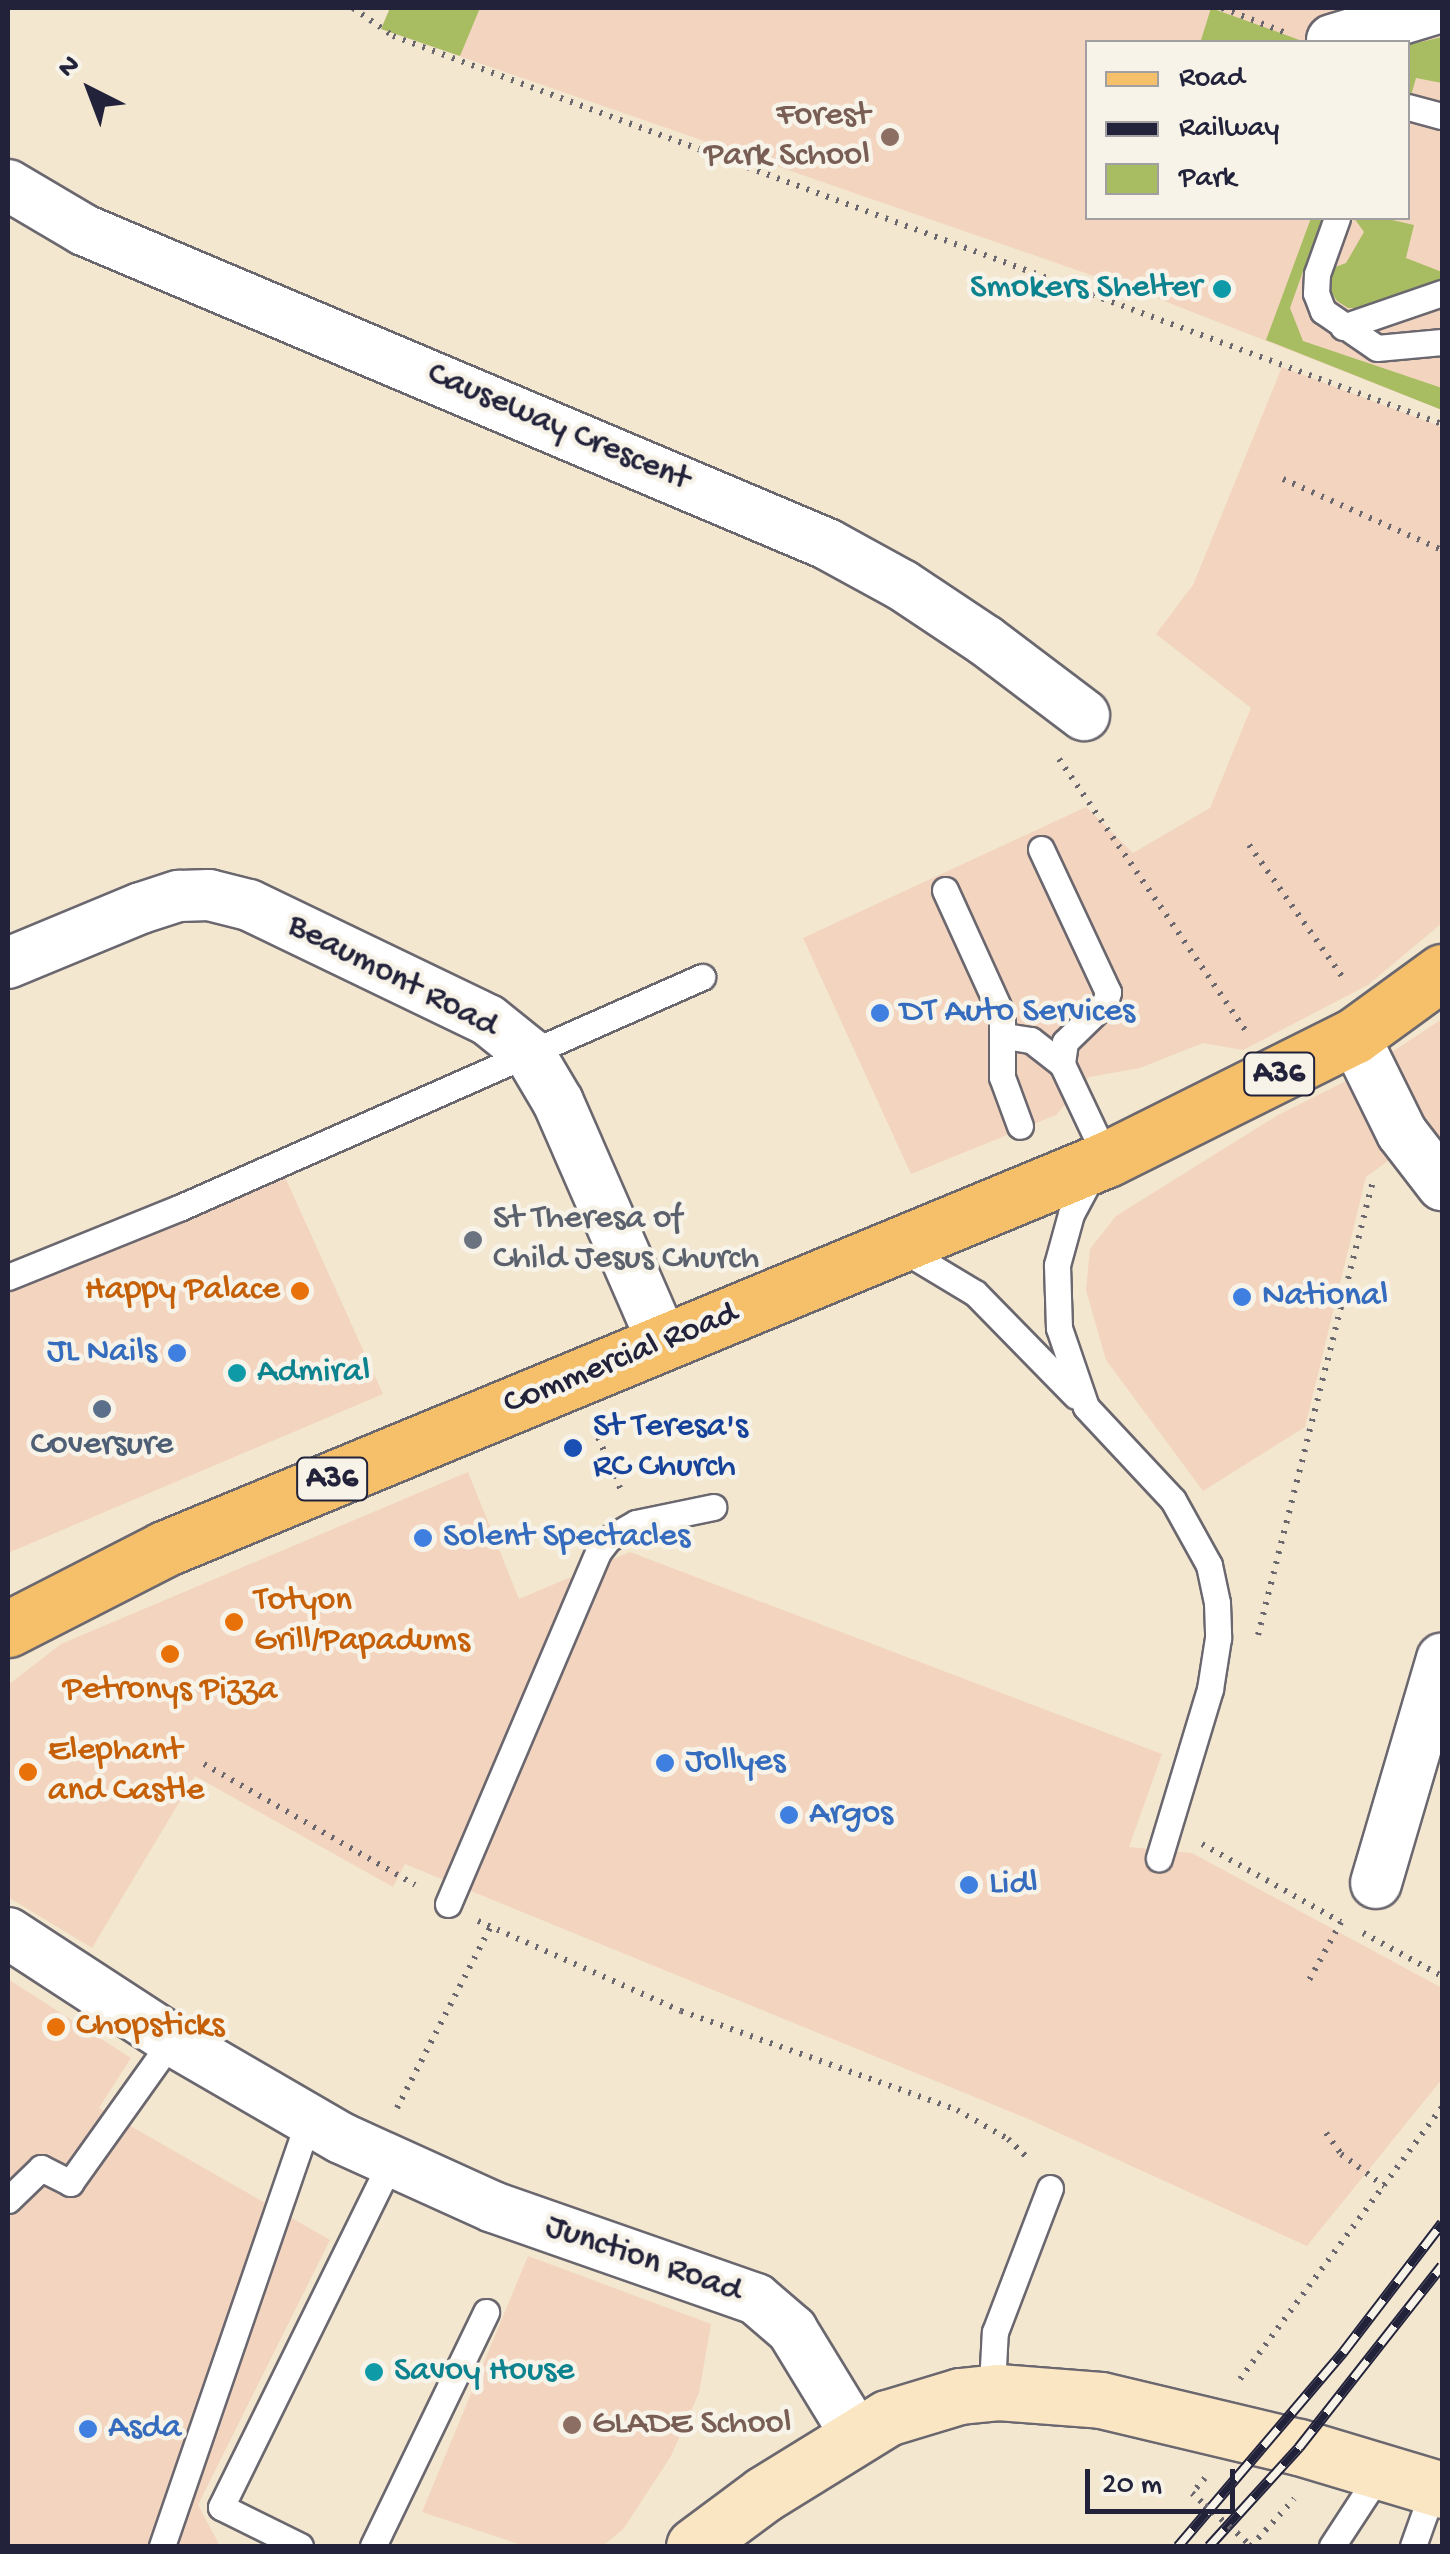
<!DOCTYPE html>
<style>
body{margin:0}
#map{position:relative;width:1450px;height:2554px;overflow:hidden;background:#f3e7d0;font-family:"Gochi Hand",sans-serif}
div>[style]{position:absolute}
.built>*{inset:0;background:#f3d4bf}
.green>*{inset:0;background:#a8bd62}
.path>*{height:6px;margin-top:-3px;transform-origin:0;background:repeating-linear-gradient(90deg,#6b676f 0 2.5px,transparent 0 10.5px)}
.roads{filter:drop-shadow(2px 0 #6b676f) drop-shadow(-2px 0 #6b676f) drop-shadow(0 2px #6b676f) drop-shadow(0 -2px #6b676f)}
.lane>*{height:25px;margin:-12.5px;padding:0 12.5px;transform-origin:12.5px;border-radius:12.5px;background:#fff}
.street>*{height:50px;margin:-25px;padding:0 25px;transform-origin:25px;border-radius:25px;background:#fff}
.secondary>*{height:55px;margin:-27.5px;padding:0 27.5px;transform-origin:27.5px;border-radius:27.5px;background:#fbe6c4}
.primary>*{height:55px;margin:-27.5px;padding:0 27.5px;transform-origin:27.5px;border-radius:27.5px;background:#f6c06b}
.rail>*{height:11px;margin-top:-5.5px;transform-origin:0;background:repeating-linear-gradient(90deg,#f7f3e8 0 22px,#22223b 0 44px);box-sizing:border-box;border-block:2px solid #22223b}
.path-bridge>*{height:6px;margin-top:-3px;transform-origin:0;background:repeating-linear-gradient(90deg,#6b676f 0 2.5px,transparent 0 10.5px)}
.dots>*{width:28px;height:28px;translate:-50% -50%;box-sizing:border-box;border:5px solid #f7f3e8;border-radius:50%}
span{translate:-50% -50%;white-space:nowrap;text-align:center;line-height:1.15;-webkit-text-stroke:9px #f7f3e8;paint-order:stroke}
.shield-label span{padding:2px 8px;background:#f7f3e8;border:2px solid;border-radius:8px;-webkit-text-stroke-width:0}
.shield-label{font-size:32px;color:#22223b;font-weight:700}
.education-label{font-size:35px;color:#785e54}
.right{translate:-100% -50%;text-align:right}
.left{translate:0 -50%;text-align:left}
.culture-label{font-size:35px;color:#0d838f}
.street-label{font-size:35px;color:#22223b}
.shop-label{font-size:35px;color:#366cbe}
.worship-label{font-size:35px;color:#5b616d}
.food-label{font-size:35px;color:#c56008}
.transit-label{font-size:35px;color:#164399}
.service-label{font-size:35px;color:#4e5e75}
.frame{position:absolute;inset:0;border:10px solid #22223b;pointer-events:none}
.legend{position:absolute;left:1085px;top:40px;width:325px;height:180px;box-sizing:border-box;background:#f7f3e8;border:2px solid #a29fa3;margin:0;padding:12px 18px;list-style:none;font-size:30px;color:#22223b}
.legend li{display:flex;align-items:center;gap:20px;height:50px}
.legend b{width:50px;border:2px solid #a29fa3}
.north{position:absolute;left:40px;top:40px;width:100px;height:100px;-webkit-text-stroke:8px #f7f3e8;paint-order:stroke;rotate:318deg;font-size:28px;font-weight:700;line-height:40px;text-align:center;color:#22223b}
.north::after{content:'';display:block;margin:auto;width:35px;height:45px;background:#22223b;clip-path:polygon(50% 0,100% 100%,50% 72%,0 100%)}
.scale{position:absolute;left:1085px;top:2469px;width:150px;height:45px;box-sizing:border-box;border:5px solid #22223b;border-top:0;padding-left:12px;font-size:30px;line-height:35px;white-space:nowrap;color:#22223b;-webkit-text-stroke:8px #f7f3e8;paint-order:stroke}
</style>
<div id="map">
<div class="built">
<i style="clip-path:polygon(390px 8px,1389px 8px,1376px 42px,1088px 42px,1088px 218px,1408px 218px,1408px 45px,1442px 36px,1442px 410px,1149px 295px,381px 29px)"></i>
<i style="clip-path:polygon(1282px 367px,1442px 427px,1442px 923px,1368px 985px,1243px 1050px,1203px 1043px,1140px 1068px,1089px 1077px,1056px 1115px,911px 1174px,803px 938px,1086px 807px,1133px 853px,1210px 808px,1251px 708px,1156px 634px,1193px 585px)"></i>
<i style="clip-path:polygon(1442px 1019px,1442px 1146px,1429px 1131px,1366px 1177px,1305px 1427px,1203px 1491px,1106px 1360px,1086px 1290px,1090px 1249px,1116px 1216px,1278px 1115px,1354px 1077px)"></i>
<i style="clip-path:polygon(275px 1155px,383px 1394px,8px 1553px,8px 1265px)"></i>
<i style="clip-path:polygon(468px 1472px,519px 1599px,630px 1552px,1162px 1754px,1129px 1847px,1192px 1853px,1442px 1988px,1442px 2079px,1307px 2246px,1026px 2118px,405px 1864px,393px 1887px,195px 1776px,92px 1948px,8px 1897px,8px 1685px,61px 1644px)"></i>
<i style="clip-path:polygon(8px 1979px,131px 2058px,99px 2108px,330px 2240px,198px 2505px,220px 2546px,8px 2546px)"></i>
<i style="clip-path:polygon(528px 2256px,711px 2324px,699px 2393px,671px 2456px,624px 2528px,603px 2546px,525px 2546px,422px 2512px)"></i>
</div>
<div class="green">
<i style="clip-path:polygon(390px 8px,480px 8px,460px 56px,381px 29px)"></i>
<i style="clip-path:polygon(1211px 8px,1275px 31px,1305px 42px,1201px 40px)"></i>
<i style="clip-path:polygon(1442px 37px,1442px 83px,1416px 78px,1408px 106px,1408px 45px)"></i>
<i style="clip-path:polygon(1311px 218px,1322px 218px,1290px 308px,1303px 341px,1442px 388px,1442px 410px,1266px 340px)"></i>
<i style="clip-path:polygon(1354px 218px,1384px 218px,1414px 225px,1406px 258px,1442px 272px,1442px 285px,1399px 294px,1378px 308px,1348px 308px,1337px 301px,1328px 287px,1330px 269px,1346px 263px,1364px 232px)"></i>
</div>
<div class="path">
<i style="left:353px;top:8px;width:49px;rotate:35deg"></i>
<i style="left:393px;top:36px;width:1118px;rotate:20.3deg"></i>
<i style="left:1222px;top:8px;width:69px;rotate:21.3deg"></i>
<i style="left:1283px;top:479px;width:174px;rotate:24.1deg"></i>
<i style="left:1059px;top:759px;width:332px;rotate:55.5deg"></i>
<i style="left:1249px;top:845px;width:163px;rotate:54.7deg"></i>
<i style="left:594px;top:1428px;width:68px;rotate:66.5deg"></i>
<i style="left:1258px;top:1635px;width:472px;rotate:-75.8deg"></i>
<i style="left:204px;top:1764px;width:243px;rotate:29.8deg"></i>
<i style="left:1202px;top:1844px;width:159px;rotate:29.3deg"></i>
<i style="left:1341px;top:1922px;width:68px;rotate:118.8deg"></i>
<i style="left:478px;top:1921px;width:222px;rotate:23.9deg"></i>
<i style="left:681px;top:2011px;width:293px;rotate:19.7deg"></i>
<i style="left:957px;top:2110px;width:59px;rotate:29.6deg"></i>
<i style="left:1008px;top:2139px;width:28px;rotate:44deg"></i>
<i style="left:1363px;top:1933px;width:90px;rotate:28.6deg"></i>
<i style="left:397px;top:2108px;width:203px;rotate:-62.7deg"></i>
<i style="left:1326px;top:2133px;width:26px;rotate:54deg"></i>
<i style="left:1341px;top:2154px;width:54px;rotate:36.7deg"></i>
<i style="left:1240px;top:2379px;width:339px;rotate:-53.4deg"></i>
<i style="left:1205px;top:2478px;width:20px;rotate:131deg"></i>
<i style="left:1192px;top:2493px;width:18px;rotate:43deg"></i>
<i style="left:1237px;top:2533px;width:19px;rotate:43deg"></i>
<i style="left:1251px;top:2546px;width:64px;rotate:-47.5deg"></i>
</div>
<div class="roads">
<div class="lane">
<i style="left:1408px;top:107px;width:35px;rotate:15deg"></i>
<i style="left:1337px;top:218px;width:59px;rotate:109.7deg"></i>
<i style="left:1317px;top:274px;width:19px;rotate:93deg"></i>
<i style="left:1316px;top:293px;width:19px;rotate:69deg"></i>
<i style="left:1323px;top:311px;width:65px;rotate:34.4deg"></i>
<i style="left:1377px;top:348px;width:65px;rotate:-5.3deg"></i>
<i style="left:1343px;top:327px;width:105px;rotate:-19deg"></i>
<i style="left:1041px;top:849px;width:158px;rotate:64.9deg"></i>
<i style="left:1108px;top:992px;width:11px;rotate:105deg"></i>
<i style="left:1105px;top:1003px;width:56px;rotate:135.7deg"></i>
<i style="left:1065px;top:1042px;width:22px;rotate:98deg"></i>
<i style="left:945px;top:890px;width:137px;rotate:65.5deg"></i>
<i style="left:1002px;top:1015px;width:62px;rotate:90deg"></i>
<i style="left:1002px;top:1077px;width:52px;rotate:69.8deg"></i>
<i style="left:1005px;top:1036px;width:26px;rotate:9deg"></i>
<i style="left:1031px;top:1040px;width:39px;rotate:38deg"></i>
<i style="left:1062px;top:1064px;width:105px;rotate:64.7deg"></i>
<i style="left:1094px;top:1171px;width:49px;rotate:118.1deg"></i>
<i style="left:1071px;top:1214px;width:53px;rotate:105.4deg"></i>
<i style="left:1057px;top:1265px;width:63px;rotate:88.2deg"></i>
<i style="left:1059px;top:1328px;width:83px;rotate:71.1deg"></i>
<i style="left:1086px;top:1407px;width:127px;rotate:46.9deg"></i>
<i style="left:1173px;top:1500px;width:74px;rotate:61deg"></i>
<i style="left:1209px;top:1565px;width:39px;rotate:78deg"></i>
<i style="left:1217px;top:1603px;width:35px;rotate:88deg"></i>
<i style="left:1218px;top:1638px;width:52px;rotate:98.9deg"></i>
<i style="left:1210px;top:1689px;width:177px;rotate:106.8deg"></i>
<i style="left:900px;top:1248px;width:87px;rotate:31deg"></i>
<i style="left:975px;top:1293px;width:144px;rotate:45.6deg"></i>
<i style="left:8px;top:1277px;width:184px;rotate:-22deg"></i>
<i style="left:179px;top:1208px;width:572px;rotate:-23.83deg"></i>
<i style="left:448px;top:1904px;width:383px;rotate:-66.9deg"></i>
<i style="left:598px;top:1552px;width:16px;rotate:-52deg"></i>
<i style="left:608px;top:1539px;width:32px;rotate:-30deg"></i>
<i style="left:636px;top:1523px;width:79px;rotate:-11.7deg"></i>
<i style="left:8px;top:2200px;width:46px;rotate:-44.1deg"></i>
<i style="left:41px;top:2168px;width:33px;rotate:27deg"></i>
<i style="left:70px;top:2183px;width:176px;rotate:-54.5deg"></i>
<i style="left:998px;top:2392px;width:25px;rotate:-101deg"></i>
<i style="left:993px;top:2367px;width:35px;rotate:-87deg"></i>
<i style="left:995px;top:2332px;width:154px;rotate:-69.1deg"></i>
<i style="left:162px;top:2546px;width:452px;rotate:-71deg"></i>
<i style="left:300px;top:2546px;width:88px;rotate:-153.7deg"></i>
<i style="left:221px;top:2507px;width:385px;rotate:-63.8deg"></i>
<i style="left:373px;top:2546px;width:260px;rotate:-64.2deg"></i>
<i style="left:1332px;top:2546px;width:90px;rotate:-56.8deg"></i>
<i style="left:1413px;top:2546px;width:63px;rotate:-70.4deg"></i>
</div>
<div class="street">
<i style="left:1332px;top:40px;width:111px;rotate:-16.8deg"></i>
<i style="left:8px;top:185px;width:88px;rotate:30.6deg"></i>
<i style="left:84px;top:230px;width:807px;rotate:22.91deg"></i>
<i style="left:827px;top:544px;width:85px;rotate:28.7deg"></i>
<i style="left:902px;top:585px;width:101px;rotate:33.7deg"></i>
<i style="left:986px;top:641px;width:123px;rotate:37.1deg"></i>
<i style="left:8px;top:963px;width:144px;rotate:-22.5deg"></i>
<i style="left:141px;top:908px;width:40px;rotate:-18deg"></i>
<i style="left:179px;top:896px;width:30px;rotate:-2deg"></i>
<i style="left:209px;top:895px;width:41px;rotate:14deg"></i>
<i style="left:249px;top:905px;width:265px;rotate:25.7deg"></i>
<i style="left:488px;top:1020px;width:53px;rotate:38.8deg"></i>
<i style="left:529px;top:1053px;width:57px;rotate:59.4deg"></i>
<i style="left:558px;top:1102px;width:262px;rotate:66.4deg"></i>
<i style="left:1354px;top:1036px;width:108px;rotate:63.7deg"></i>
<i style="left:1402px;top:1133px;width:66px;rotate:52.4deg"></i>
<i style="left:1376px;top:1883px;width:234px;rotate:-73.6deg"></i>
<i style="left:8px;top:1933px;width:196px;rotate:33.1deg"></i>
<i style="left:172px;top:2040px;width:195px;rotate:30.1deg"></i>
<i style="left:341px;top:2138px;width:167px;rotate:24.4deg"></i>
<i style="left:493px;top:2207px;width:279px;rotate:19.3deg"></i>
<i style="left:756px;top:2299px;width:48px;rotate:40.7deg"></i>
<i style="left:792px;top:2330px;width:123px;rotate:58.6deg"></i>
</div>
<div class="secondary">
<i style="left:694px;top:2546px;width:87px;rotate:-36.6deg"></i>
<i style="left:764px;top:2494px;width:145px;rotate:-31.7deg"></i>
<i style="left:887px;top:2418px;width:76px;rotate:-16.8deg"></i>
<i style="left:960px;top:2396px;width:38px;rotate:-6deg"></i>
<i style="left:998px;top:2392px;width:103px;rotate:4.4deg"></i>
<i style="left:1101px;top:2400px;width:204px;rotate:13.4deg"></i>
<i style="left:1299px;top:2447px;width:149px;rotate:16.7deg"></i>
</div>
<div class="primary">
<i style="left:8px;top:1629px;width:175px;rotate:-27.1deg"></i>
<i style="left:164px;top:1549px;width:1020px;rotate:-22.47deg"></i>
<i style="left:1107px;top:1159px;width:276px;rotate:-26.5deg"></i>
<i style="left:1354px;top:1036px;width:109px;rotate:-36deg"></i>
</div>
</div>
<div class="rail">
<i style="left:1178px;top:2546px;width:255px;rotate:-49.6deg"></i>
<i style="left:1343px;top:2352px;width:163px;rotate:-52.5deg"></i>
<i style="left:1209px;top:2546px;width:134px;rotate:-47.7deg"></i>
<i style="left:1299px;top:2447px;width:231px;rotate:-51.8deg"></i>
</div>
<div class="path-bridge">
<i style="left:1205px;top:2505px;width:43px;rotate:41.2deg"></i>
</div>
<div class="dots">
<i style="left:890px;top:137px;background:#8d6e63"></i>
<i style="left:1222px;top:289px;background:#0f9aa8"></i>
<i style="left:880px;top:1013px;background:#3f7fe0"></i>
<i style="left:473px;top:1240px;background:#6b7280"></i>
<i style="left:300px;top:1291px;background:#e8710a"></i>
<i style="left:1242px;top:1297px;background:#3f7fe0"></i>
<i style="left:177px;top:1353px;background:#3f7fe0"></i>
<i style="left:237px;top:1373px;background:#0f9aa8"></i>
<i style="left:102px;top:1409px;background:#5c6f8a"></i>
<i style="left:573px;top:1448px;background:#1a4fb4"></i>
<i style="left:423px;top:1538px;background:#3f7fe0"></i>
<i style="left:234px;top:1622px;background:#e8710a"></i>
<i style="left:170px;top:1654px;background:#e8710a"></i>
<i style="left:665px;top:1763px;background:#3f7fe0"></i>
<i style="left:28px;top:1772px;background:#e8710a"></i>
<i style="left:789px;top:1815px;background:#3f7fe0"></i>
<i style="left:969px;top:1885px;background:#3f7fe0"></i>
<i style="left:56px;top:2027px;background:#e8710a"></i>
<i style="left:374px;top:2372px;background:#0f9aa8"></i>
<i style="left:572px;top:2425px;background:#8d6e63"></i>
<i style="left:88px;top:2429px;background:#3f7fe0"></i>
</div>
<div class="shield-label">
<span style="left:1279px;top:1074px">A36</span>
<span style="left:332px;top:1479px">A36</span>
</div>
<div class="education-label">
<span class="right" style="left:870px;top:137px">Forest<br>Park School</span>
<span class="left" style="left:592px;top:2425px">GLADE School</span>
</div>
<div class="culture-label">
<span class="right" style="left:1202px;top:289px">Smokers Shelter</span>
<span class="left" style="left:257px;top:1373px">Admiral</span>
<span class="left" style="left:394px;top:2372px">Savoy House</span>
</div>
<div class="street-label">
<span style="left:558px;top:428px;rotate:23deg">Causeway Crescent</span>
<span style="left:392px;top:977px;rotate:27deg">Beaumont Road</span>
<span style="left:621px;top:1360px;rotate:-22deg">Commercial Road</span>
<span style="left:643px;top:2260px;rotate:19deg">Junction Road</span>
</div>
<div class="shop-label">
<span class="left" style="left:900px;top:1013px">DT Auto Services</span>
<span class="left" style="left:1262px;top:1297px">National</span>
<span class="right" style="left:157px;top:1353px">JL Nails</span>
<span class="left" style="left:443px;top:1538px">Solent Spectacles</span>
<span class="left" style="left:685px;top:1763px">Jollyes</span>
<span class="left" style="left:809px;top:1815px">Argos</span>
<span class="left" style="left:989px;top:1885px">Lidl</span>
<span class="left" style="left:108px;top:2429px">Asda</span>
</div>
<div class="worship-label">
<span class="left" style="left:493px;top:1240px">St Theresa of<br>Child Jesus Church</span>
</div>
<div class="food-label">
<span class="right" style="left:280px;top:1291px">Happy Palace</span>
<span class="left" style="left:254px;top:1622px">Totyon<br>Grill/Papadums</span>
<span style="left:170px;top:1691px">Petronys Pizza</span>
<span class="left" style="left:48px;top:1772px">Elephant<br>and Castle</span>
<span class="left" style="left:76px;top:2027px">Chopsticks</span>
</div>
<div class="transit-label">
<span class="left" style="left:593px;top:1448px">St Teresa's<br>RC Church</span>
</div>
<div class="service-label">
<span style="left:102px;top:1446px">Coversure</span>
</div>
<div class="frame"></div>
<ul class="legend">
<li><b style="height:12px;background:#f6c06b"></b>Road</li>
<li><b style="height:12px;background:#22223b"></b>Railway</li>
<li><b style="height:28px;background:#a8bd62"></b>Park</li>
</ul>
<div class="north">N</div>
<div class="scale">20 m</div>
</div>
